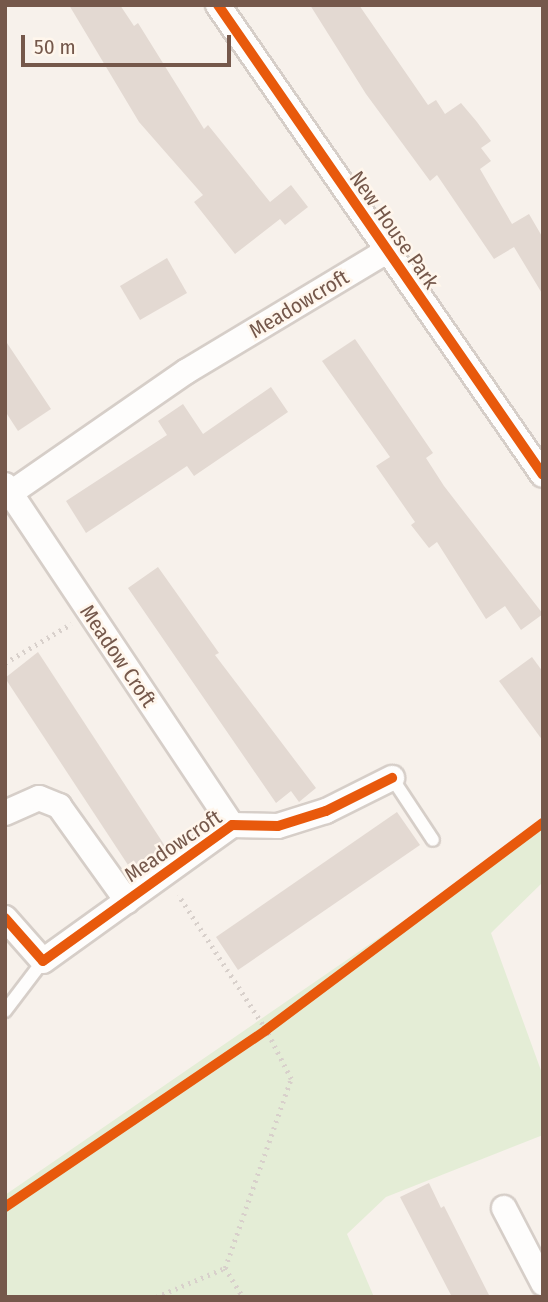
<!DOCTYPE html>
<style>
body{margin:0}
#map{position:relative;width:548px;height:1302px;overflow:hidden;background:#f7f1eb;font-family:"Fira Sans Condensed",sans-serif}
div>[style]{position:absolute}
.green>*{inset:0;background:#e4edd6}
.building>*{inset:0;background:#e3d9d2}
.path>*{height:4.5px;margin-top:-2.25px;transform-origin:0;background:repeating-linear-gradient(90deg,#d8d0cb 0 2px,transparent 0 7px)}
.roads{filter:drop-shadow(2px 0 #d6cec8) drop-shadow(-2px 0 #d6cec8) drop-shadow(0 2px #d6cec8) drop-shadow(0 -2px #d6cec8)}
.lane>*{height:12px;margin:-6px;padding:0 6px;transform-origin:6px;border-radius:6px;background:#fefdfc}
.street>*{height:24px;margin:-12px;padding:0 12px;transform-origin:12px;border-radius:12px;background:#fefdfc}
.cycleway>*{height:10px;margin:-5px;padding:0 5px;transform-origin:5px;border-radius:5px;background:#e8590c}
span{translate:-50% -50%;white-space:nowrap;text-align:center;line-height:1.15;-webkit-text-stroke:5px #fff6ec;paint-order:stroke}
.street-label{font-size:21px;color:#75584b}
.frame{position:absolute;inset:0;border:7px solid #75584b;pointer-events:none}
.scale{position:absolute;left:21px;top:35px;width:210px;height:32px;box-sizing:border-box;border:4px solid #75584b;border-top:0;padding-left:9px;font-size:21px;line-height:24px;white-space:nowrap;color:#75584b;-webkit-text-stroke:5px #fff6ec;paint-order:stroke}
</style>
<div id="map">
<div class="green">
<i style="clip-path:polygon(543px 825px,543px 882px,491px 933px,543px 1076px,543px 1135px,386px 1197px,347px 1234px,374px 1297px,5px 1297px,5px 1195px)"></i>
</div>
<div class="building">
<i style="clip-path:polygon(69px 5px,120px 5px,134px 26px,138px 23px,204px 129px,208px 125px,270px 202px,291px 185px,308px 207px,285px 225px,280px 219px,235px 254px,194px 202px,203px 195px,139px 122px)"></i>
<i style="clip-path:polygon(310px 5px,359px 5px,428px 105px,436px 100px,445px 114px,461px 103px,477px 122px,491px 141px,481px 148px,491px 161px,480px 169px,512px 224px,529px 214px,543px 238px,543px 295px,514px 247px,494px 259px,437px 175px,430px 181px,366px 94px)"></i>
<i style="clip-path:polygon(167px 258px,187px 293px,140px 320px,120px 286px)"></i>
<i style="clip-path:polygon(355px 339px,433px 453px,426px 458px,444px 486px,543px 614px,521px 630px,505px 606px,486px 619px,437px 542px,429px 548px,411px 525px,415px 522px,376px 466px,390px 457px,322px 361px)"></i>
<i style="clip-path:polygon(5px 340px,51px 409px,18px 431px,5px 411px)"></i>
<i style="clip-path:polygon(271px 387px,288px 412px,194px 476px,187px 466px,86px 533px,66px 501px,167px 435px,158px 421px,183px 404px,203px 434px)"></i>
<i style="clip-path:polygon(158px 567px,219px 653px,215px 655px,316px 788px,299px 802px,291px 791px,276px 803px,128px 588px)"></i>
<i style="clip-path:polygon(38px 652px,165px 846px,130px 868px,5px 678px)"></i>
<i style="clip-path:polygon(532px 657px,543px 672px,543px 741px,499px 681px)"></i>
<i style="clip-path:polygon(397px 812px,420px 845px,238px 970px,216px 937px)"></i>
<i style="clip-path:polygon(429px 1183px,441px 1208px,444px 1206px,490px 1297px,452px 1297px,400px 1197px)"></i>
</div>
<div class="path">
<i style="left:5px;top:663px;width:77px;rotate:-30.6deg"></i>
<i style="left:225px;top:1268px;width:34px;rotate:58deg"></i>
<i style="left:156px;top:1297px;width:75px;rotate:-22.8deg"></i>
<i style="left:225px;top:1268px;width:200px;rotate:-70.8deg"></i>
<i style="left:291px;top:1079px;width:55px;rotate:-117deg"></i>
<i style="left:266px;top:1030px;width:161px;rotate:-123.1deg"></i>
</div>
<div class="roads">
<div class="lane">
<i style="left:392px;top:778px;width:74px;rotate:56.5deg"></i>
<i style="left:5px;top:1011px;width:63px;rotate:-52.8deg"></i>
</div>
<div class="street">
<i style="left:218px;top:5px;width:571px;rotate:55.34deg"></i>
<i style="left:5px;top:485px;width:409px;rotate:56.3deg"></i>
<i style="left:5px;top:497px;width:221px;rotate:-34.7deg"></i>
<i style="left:187px;top:371px;width:231px;rotate:-31deg"></i>
<i style="left:5px;top:813px;width:37px;rotate:-24deg"></i>
<i style="left:39px;top:798px;width:22px;rotate:22deg"></i>
<i style="left:59px;top:806px;width:117px;rotate:54.4deg"></i>
<i style="left:5px;top:918px;width:57px;rotate:48.5deg"></i>
<i style="left:43px;top:961px;width:233px;rotate:-35.7deg"></i>
<i style="left:232px;top:825px;width:46px;rotate:1.2deg"></i>
<i style="left:278px;top:826px;width:50px;rotate:-17.4deg"></i>
<i style="left:326px;top:811px;width:74px;rotate:-26.6deg"></i>
<i style="left:504px;top:1208px;width:85px;rotate:62.5deg"></i>
</div>
</div>
<div class="cycleway">
<i style="left:218px;top:5px;width:571px;rotate:55.34deg"></i>
<i style="left:5px;top:918px;width:57px;rotate:48.5deg"></i>
<i style="left:43px;top:961px;width:233px;rotate:-35.7deg"></i>
<i style="left:232px;top:825px;width:46px;rotate:1.2deg"></i>
<i style="left:278px;top:826px;width:50px;rotate:-17.4deg"></i>
<i style="left:326px;top:811px;width:74px;rotate:-26.6deg"></i>
<i style="left:5px;top:1207px;width:315px;rotate:-34.1deg"></i>
<i style="left:266px;top:1030px;width:346px;rotate:-36.8deg"></i>
</div>
<div class="street-label">
<span style="left:394px;top:230px;rotate:55deg">New House Park</span>
<span style="left:299px;top:304px;rotate:-31deg">Meadowcroft</span>
<span style="left:118px;top:656px;rotate:56deg">Meadow Croft</span>
<span style="left:173px;top:846px;rotate:-34deg">Meadowcroft</span>
</div>
<div class="frame"></div>
<div class="scale">50 m</div>
</div>
